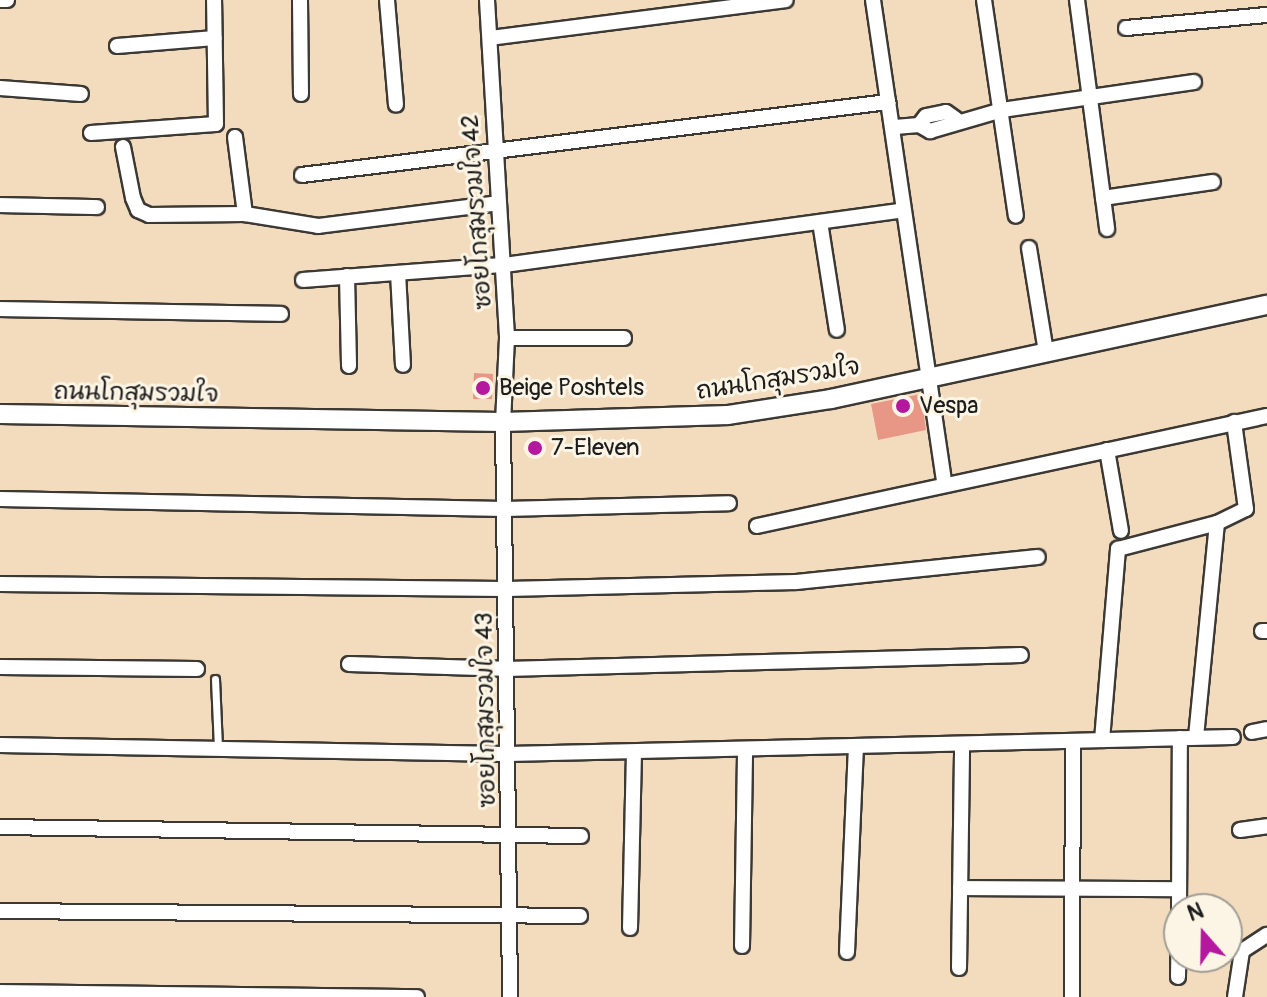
<!DOCTYPE html>
<meta charset="utf-8">
<style>
body{margin:0}
#map{position:relative;width:1267px;height:997px;overflow:hidden;background:#f3dcbe;font-family:Pangolin,"Playpen Sans Thai",sans-serif}
div>[style]{position:absolute}
.building>*{inset:0;background:#e89786}
.roads{filter:drop-shadow(2px 0 #3c3934) drop-shadow(-2px 0 #3c3934) drop-shadow(0 2px #3c3934) drop-shadow(0 -2px #3c3934)}
.service>*{height:7px;margin:-3.5px;padding:0 3.5px;transform-origin:3.5px;border-radius:3.5px;background:#fff}
.minor>*{height:14px;margin:-7px;padding:0 7px;transform-origin:7px;border-radius:7px;background:#fff}
.tertiary>*{height:18px;margin:-9px;padding:0 9px;transform-origin:9px;border-radius:9px;background:#fff}
.dots>*{width:22px;height:22px;translate:-50% -50%;box-sizing:border-box;border:4px solid #fcf5e5;border-radius:50%}
span{translate:-50% -50%;white-space:nowrap;text-align:center;line-height:1.15;-webkit-text-stroke:6px #fcf5e5;paint-order:stroke}
.street-label{font-size:24px;color:#1c1c1c}
.poi-label{font-size:24px;color:#1c1c1c}
.left{translate:0 -50%;text-align:left}
.north{position:absolute;left:1163px;top:893px;width:80px;height:80px;box-sizing:border-box;background:#fcf5e5;border:2px solid #a29e95;border-radius:50%;rotate:340deg;font-size:22px;font-weight:700;line-height:32px;text-align:center;color:#1c1c1c}
.north::after{content:'';display:block;margin:auto;width:28px;height:36px;background:#b5179e;clip-path:polygon(50% 0,100% 100%,50% 72%,0 100%)}
</style>
<div id="map">
<div class="building">
<i style="clip-path:polygon(474px 373px,493px 374px,492px 399px,473px 399px)"></i>
<i style="clip-path:polygon(921px 394px,926px 430px,878px 440px,871px 404px)"></i>
</div>
<div class="roads">
<div class="service">
<i style="left:215px;top:679px;width:69px;rotate:87.5deg"></i>
</div>
<div class="minor">
<i style="left:0;top:0;width:7px"></i>
<i style="left:300px;top:0;width:94px;rotate:89.4deg"></i>
<i style="left:387px;top:0;width:105px;rotate:85.1deg"></i>
<i style="left:487px;top:0;width:339px;rotate:86.6deg"></i>
<i style="left:507px;top:338px;width:84px;rotate:92.7deg"></i>
<i style="left:503px;top:422px;width:575px;rotate:89.3deg"></i>
<i style="left:873px;top:0;width:488px;rotate:81.6deg"></i>
<i style="left:984px;top:0;width:218px;rotate:81.6deg"></i>
<i style="left:1077px;top:0;width:231px;rotate:82.5deg"></i>
<i style="left:1126px;top:28px;width:142px;rotate:-5.3deg"></i>
<i style="left:490px;top:38px;width:298px;rotate:-7.3deg"></i>
<i style="left:117px;top:46px;width:98px;rotate:-4.7deg"></i>
<i style="left:0;top:88px;width:81px;rotate:4.2deg"></i>
<i style="left:919px;top:125px;width:11px;rotate:-52deg"></i>
<i style="left:926px;top:116px;width:20px;rotate:-11deg"></i>
<i style="left:946px;top:112px;width:12px;rotate:35deg"></i>
<i style="left:895px;top:127px;width:24px;rotate:-5deg"></i>
<i style="left:919px;top:125px;width:13px;rotate:29deg"></i>
<i style="left:930px;top:131px;width:75px;rotate:-16.3deg"></i>
<i style="left:1002px;top:110px;width:194px;rotate:-8.3deg"></i>
<i style="left:91px;top:133px;width:125px;rotate:-4.1deg"></i>
<i style="left:216px;top:124px;width:124px;rotate:-90.9deg"></i>
<i style="left:235px;top:137px;width:78px;rotate:82.6deg"></i>
<i style="left:123px;top:147px;width:52px;rotate:78.9deg"></i>
<i style="left:133px;top:198px;width:13px;rotate:67deg"></i>
<i style="left:138px;top:210px;width:12px;rotate:24deg"></i>
<i style="left:149px;top:215px;width:96px;rotate:-0.6deg"></i>
<i style="left:245px;top:214px;width:74px;rotate:9.3deg"></i>
<i style="left:318px;top:226px;width:182px;rotate:-7.2deg"></i>
<i style="left:302px;top:175px;width:591px;rotate:-7.1deg"></i>
<i style="left:1103px;top:198px;width:111px;rotate:-8.3deg"></i>
<i style="left:0;top:205px;width:97px;rotate:1.2deg"></i>
<i style="left:820px;top:222px;width:109px;rotate:81.1deg"></i>
<i style="left:1029px;top:248px;width:105px;rotate:80.7deg"></i>
<i style="left:398px;top:273px;width:92px;rotate:86.9deg"></i>
<i style="left:347px;top:276px;width:90px;rotate:88.7deg"></i>
<i style="left:303px;top:280px;width:202px;rotate:-4.3deg"></i>
<i style="left:504px;top:265px;width:403px;rotate:-7.8deg"></i>
<i style="left:0;top:309px;width:281px;rotate:1deg"></i>
<i style="left:507px;top:338px;width:117px"></i>
<i style="left:1107px;top:450px;width:82px;rotate:80.2deg"></i>
<i style="left:0;top:499px;width:505px;rotate:1.13deg"></i>
<i style="left:505px;top:509px;width:224px;rotate:-1.5deg"></i>
<i style="left:757px;top:526px;width:522px;rotate:-12.17deg"></i>
<i style="left:0;top:584px;width:507px;rotate:0.57deg"></i>
<i style="left:507px;top:589px;width:289px;rotate:-1.4deg"></i>
<i style="left:796px;top:582px;width:243px;rotate:-5.9deg"></i>
<i style="left:1262px;top:631px;width:5px"></i>
<i style="left:349px;top:664px;width:157px;rotate:1.8deg"></i>
<i style="left:506px;top:669px;width:515px;rotate:-1.56deg"></i>
<i style="left:0;top:667px;width:197px;rotate:0.6deg"></i>
<i style="left:1252px;top:732px;width:15px;rotate:-11deg"></i>
<i style="left:1196px;top:737px;width:215px;rotate:-84.4deg"></i>
<i style="left:1102px;top:740px;width:192px;rotate:-85.2deg"></i>
<i style="left:1118px;top:549px;width:102px;rotate:-14.7deg"></i>
<i style="left:1217px;top:523px;width:32px;rotate:-26deg"></i>
<i style="left:1246px;top:509px;width:88px;rotate:-97.9deg"></i>
<i style="left:0;top:745px;width:508px;rotate:1.01deg"></i>
<i style="left:508px;top:754px;width:725px;rotate:-1.34deg"></i>
<i style="left:0;top:827px;width:581px;rotate:0.89deg"></i>
<i style="left:1240px;top:830px;width:27px;rotate:-8deg"></i>
<i style="left:960px;top:888px;width:219px;rotate:0.3deg"></i>
<i style="left:1179px;top:909px;width:171px;rotate:-89.7deg"></i>
<i style="left:0;top:911px;width:580px;rotate:0.49deg"></i>
<i style="left:630px;top:928px;width:176px;rotate:-88.7deg"></i>
<i style="left:742px;top:946px;width:195px;rotate:-89.1deg"></i>
<i style="left:847px;top:952px;width:203px;rotate:-87.5deg"></i>
<i style="left:959px;top:968px;width:221px;rotate:-89.2deg"></i>
<i style="left:1178px;top:977px;width:61px;rotate:-89.1deg"></i>
<i style="left:0;top:992px;width:417px;rotate:0.7deg"></i>
<i style="left:1072px;top:997px;width:255px;rotate:-89.8deg"></i>
<i style="left:1235px;top:997px;width:47px;rotate:-81.3deg"></i>
<i style="left:1242px;top:951px;width:30px;rotate:-33deg"></i>
</div>
<div class="tertiary">
<i style="left:0;top:414px;width:503px;rotate:0.91deg"></i>
<i style="left:503px;top:422px;width:225px;rotate:-1.8deg"></i>
<i style="left:728px;top:415px;width:104px;rotate:-8.8deg"></i>
<i style="left:831px;top:399px;width:446px;rotate:-12.2deg"></i>
</div>
</div>
<div class="dots">
<i style="left:483px;top:388px;background:#b5179e"></i>
<i style="left:903px;top:406px;background:#b5179e"></i>
<i style="left:535px;top:448px;background:#b5179e"></i>
</div>
<div class="street-label">
<span style="left:477px;top:212px;rotate:-94deg">ซอยโกสุมรวมใจ 42</span>
<span style="left:778px;top:379px;rotate:-9deg">ถนนโกสุมรวมใจ</span>
<span style="left:136px;top:393px;rotate:1deg">ถนนโกสุมรวมใจ</span>
<span style="left:486px;top:710px;rotate:-91deg">ซอยโกสุมรวมใจ 43</span>
</div>
<div class="poi-label">
<span class="left" style="left:499px;top:388px">Beige Poshtels</span>
<span class="left" style="left:919px;top:406px">Vespa</span>
<span class="left" style="left:551px;top:448px">7-Eleven</span>
</div>
<div class="north">N</div>
</div>
